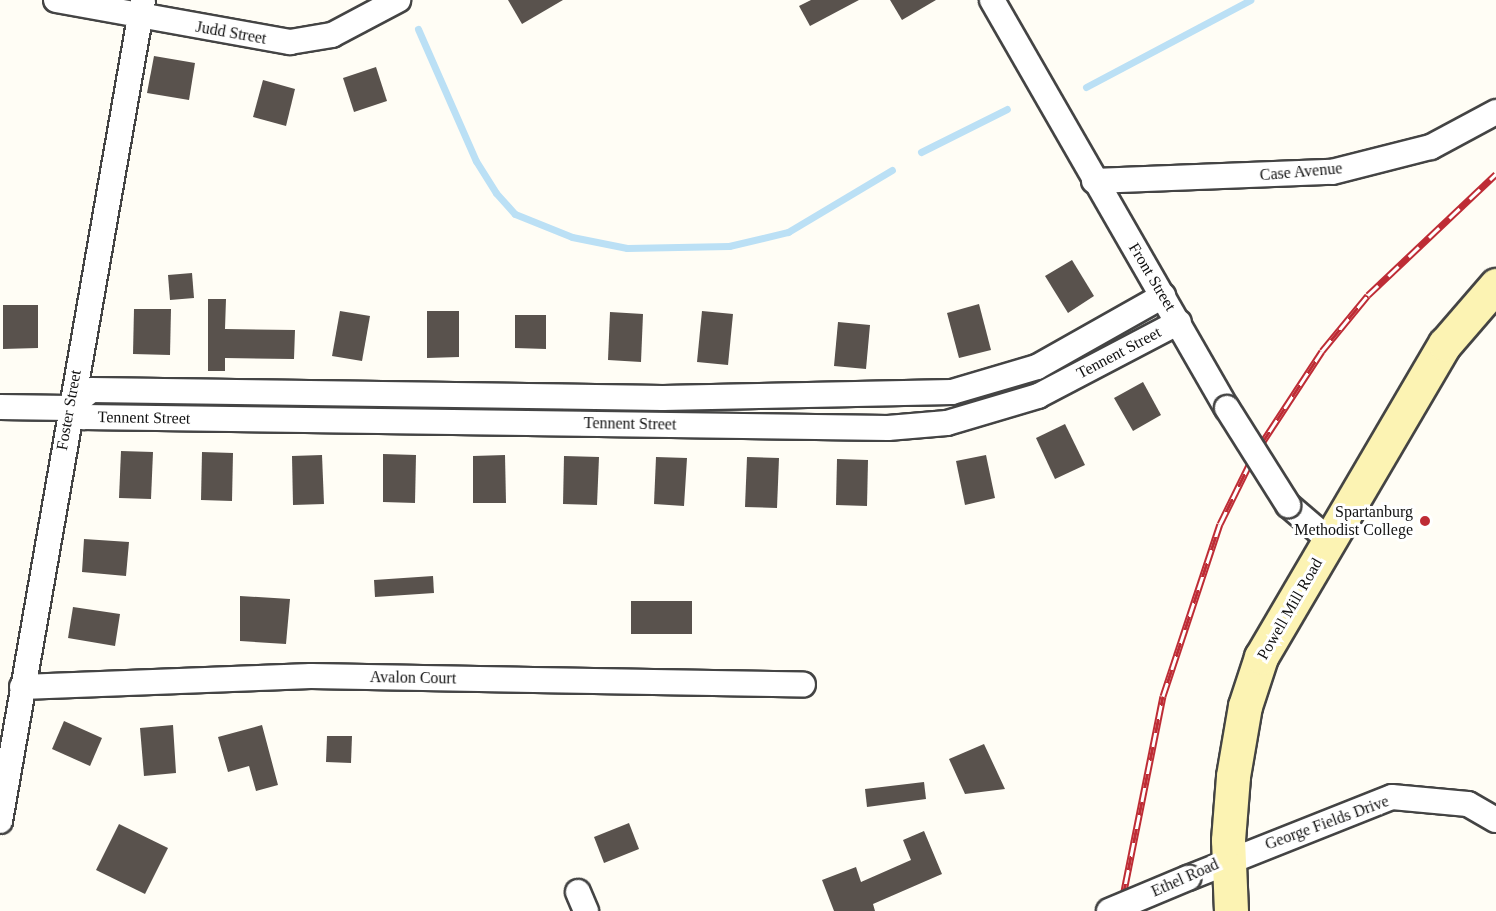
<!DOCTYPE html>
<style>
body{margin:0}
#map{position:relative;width:1496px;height:911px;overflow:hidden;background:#fffdf5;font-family:"Times New Roman",serif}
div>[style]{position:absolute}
.stream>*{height:7px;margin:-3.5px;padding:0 3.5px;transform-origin:3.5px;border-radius:3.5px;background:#bbe0f5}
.building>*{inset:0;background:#59524d}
.roads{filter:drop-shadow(2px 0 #444) drop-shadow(-2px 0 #444) drop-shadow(0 2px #444) drop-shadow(0 -2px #444)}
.street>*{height:24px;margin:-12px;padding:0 12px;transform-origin:12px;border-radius:12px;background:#fff}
.secondary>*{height:33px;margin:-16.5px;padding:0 16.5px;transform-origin:16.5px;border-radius:16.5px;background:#fcf3b3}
.rail>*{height:7px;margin-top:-3.5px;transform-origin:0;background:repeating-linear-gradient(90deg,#fff 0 14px,#be2c35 0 28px);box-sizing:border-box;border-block:2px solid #be2c35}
.bridges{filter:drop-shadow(2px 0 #444) drop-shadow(-2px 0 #444) drop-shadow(0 2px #444) drop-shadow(0 -2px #444)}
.street-bridge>*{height:24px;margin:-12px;padding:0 12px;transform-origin:12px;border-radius:12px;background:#fff}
.dots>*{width:16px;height:16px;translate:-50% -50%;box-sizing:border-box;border:3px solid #fff;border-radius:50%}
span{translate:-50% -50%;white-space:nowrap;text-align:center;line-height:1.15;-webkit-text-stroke:6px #fff;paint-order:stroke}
.street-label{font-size:16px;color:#111}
.poi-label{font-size:16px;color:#111}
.right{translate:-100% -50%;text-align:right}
</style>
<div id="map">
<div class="stream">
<i style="left:418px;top:29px;width:144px;rotate:66.3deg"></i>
<i style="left:476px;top:161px;width:38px;rotate:58deg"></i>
<i style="left:496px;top:193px;width:28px;rotate:48deg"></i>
<i style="left:515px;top:214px;width:61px;rotate:22deg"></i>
<i style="left:572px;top:237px;width:56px;rotate:11.3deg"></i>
<i style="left:627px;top:248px;width:102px;rotate:-1.1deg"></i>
<i style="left:729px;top:246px;width:61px;rotate:-13.3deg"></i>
<i style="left:788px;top:232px;width:121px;rotate:-30.8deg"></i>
<i style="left:1086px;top:87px;width:186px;rotate:-27.9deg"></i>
<i style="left:921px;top:152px;width:96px;rotate:-26.6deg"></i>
</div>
<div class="building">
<i style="clip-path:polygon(508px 0,563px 0,522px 24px)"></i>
<i style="clip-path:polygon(811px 0,859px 0,810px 26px,799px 6px)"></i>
<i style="clip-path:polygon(890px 0,936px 0,902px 20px)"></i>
<i style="clip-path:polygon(154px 56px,195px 63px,189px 100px,147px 93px)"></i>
<i style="clip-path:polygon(376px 67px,387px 101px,354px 112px,343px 78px)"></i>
<i style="clip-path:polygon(263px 80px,295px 89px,286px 126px,253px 117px)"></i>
<i style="clip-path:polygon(1072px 260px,1094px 296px,1068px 313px,1045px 276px)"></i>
<i style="clip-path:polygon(192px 273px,194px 298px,170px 300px,168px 275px)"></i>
<i style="clip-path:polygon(208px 299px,226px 299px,225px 329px,295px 330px,294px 359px,225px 358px,225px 371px,208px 371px)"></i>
<i style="clip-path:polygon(979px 304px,991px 350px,959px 358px,947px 313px)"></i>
<i style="clip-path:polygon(3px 305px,38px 305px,38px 348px,3px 349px)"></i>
<i style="clip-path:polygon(134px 309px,171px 309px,170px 355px,133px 354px)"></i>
<i style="clip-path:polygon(340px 311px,370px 316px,362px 361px,332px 356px)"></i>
<i style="clip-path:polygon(427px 311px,459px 311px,459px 357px,427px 358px)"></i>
<i style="clip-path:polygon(702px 311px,733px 314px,728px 365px,697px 362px)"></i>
<i style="clip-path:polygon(610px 312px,643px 314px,641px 362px,608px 360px)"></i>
<i style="clip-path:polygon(515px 315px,546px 315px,546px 349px,515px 348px)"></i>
<i style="clip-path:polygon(838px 322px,870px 325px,866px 369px,834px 366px)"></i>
<i style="clip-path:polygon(1143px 382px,1161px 415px,1133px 431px,1114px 398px)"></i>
<i style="clip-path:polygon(1065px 424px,1085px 465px,1055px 479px,1036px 438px)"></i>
<i style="clip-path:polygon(121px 451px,153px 452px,151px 499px,119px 498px)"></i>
<i style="clip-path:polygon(202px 452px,233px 453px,232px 501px,201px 500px)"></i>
<i style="clip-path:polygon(383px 454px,416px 455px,415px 503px,383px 502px)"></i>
<i style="clip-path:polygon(322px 455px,324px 504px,293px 505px,292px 456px)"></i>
<i style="clip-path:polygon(505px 455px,506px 503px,473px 503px,473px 456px)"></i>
<i style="clip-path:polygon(986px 455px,995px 498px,965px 505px,956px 461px)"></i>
<i style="clip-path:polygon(564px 456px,599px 457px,597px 505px,563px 504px)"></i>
<i style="clip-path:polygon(656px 457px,687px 458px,684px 506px,654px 504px)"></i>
<i style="clip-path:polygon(747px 457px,779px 458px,777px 508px,745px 507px)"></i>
<i style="clip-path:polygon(837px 459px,868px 460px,867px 506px,836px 505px)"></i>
<i style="clip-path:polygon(84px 539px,129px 542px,126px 576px,82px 572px)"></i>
<i style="clip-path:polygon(433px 576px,434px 593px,375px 597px,374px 580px)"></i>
<i style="clip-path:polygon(240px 596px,290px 599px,286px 644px,240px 641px)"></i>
<i style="clip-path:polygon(631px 601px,692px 601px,692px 634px,631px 634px)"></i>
<i style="clip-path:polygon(73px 607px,120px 614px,115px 646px,68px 638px)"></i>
<i style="clip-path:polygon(64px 721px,102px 738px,90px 766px,52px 749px)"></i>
<i style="clip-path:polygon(173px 725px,176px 773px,144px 776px,140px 728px)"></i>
<i style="clip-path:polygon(262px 725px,278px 785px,256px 791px,249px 766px,228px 772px,218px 737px)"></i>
<i style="clip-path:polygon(327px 736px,352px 736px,351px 763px,326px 762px)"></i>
<i style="clip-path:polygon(984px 744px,1005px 789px,965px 794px,949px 759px)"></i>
<i style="clip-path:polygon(924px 782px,926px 799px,867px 807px,865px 789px)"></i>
<i style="clip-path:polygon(629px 823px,639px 849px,604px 863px,594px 837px)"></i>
<i style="clip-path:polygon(119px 824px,168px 848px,145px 894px,96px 870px)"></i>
<i style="clip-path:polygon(924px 831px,942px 874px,873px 904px,875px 911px,834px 911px,822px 880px,856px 867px,861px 882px,911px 860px,903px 840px)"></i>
</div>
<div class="roads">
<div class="street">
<i style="left:56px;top:0;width:238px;rotate:10.2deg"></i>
<i style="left:290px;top:42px;width:43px;rotate:-9.5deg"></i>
<i style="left:332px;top:35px;width:75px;rotate:-27.9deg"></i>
<i style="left:992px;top:0;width:471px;rotate:60.1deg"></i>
<i style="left:1094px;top:181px;width:238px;rotate:-2.2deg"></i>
<i style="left:1332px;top:172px;width:102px;rotate:-14.2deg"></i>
<i style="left:1431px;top:147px;width:74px;rotate:-28.3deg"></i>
<i style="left:0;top:407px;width:69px;rotate:0.8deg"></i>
<i style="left:69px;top:408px;width:17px;rotate:33deg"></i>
<i style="left:83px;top:417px;width:805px;rotate:0.78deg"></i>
<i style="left:888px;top:428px;width:59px;rotate:-4.8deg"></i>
<i style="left:947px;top:423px;width:95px;rotate:-16.5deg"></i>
<i style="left:1038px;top:396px;width:159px;rotate:-27.7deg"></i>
<i style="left:69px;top:408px;width:28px;rotate:-39deg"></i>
<i style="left:91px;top:390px;width:572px;rotate:0.8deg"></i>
<i style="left:663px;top:398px;width:289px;rotate:-1.2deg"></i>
<i style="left:952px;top:392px;width:89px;rotate:-16.4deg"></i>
<i style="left:1037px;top:367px;width:145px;rotate:-29.4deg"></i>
<i style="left:1288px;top:505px;width:54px;rotate:40.5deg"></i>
<i style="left:22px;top:687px;width:289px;rotate:-2.2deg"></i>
<i style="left:311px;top:676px;width:492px;rotate:1deg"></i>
<i style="left:0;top:821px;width:833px;rotate:-80.12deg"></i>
<i style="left:1188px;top:878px;width:219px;rotate:-21.7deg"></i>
<i style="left:1392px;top:797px;width:76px;rotate:5.3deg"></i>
<i style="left:1468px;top:804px;width:32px;rotate:30deg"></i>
<i style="left:578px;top:892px;width:21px;rotate:67deg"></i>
</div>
<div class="secondary">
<i style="left:1231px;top:911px;width:71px;rotate:-92.4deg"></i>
<i style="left:1228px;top:840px;width:64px;rotate:-85.5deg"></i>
<i style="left:1233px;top:776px;width:71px;rotate:-80.3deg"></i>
<i style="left:1245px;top:706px;width:52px;rotate:-71.9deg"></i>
<i style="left:1261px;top:657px;width:363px;rotate:-59.6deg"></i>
<i style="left:1445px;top:344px;width:78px;rotate:-49.2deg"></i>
</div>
</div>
<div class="rail">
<i style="left:1120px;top:911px;width:219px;rotate:-78.7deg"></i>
<i style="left:1163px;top:696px;width:181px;rotate:-71.7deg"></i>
<i style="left:1220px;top:524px;width:77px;rotate:-63.8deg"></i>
<i style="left:1254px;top:455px;width:124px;rotate:-56.8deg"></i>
<i style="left:1322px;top:351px;width:72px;rotate:-50.6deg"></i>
<i style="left:1368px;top:295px;width:176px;rotate:-43.4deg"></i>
</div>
<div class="bridges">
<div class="street-bridge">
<i style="left:1227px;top:408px;width:115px;rotate:57.8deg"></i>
<i style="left:1109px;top:911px;width:86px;rotate:-22.7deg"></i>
</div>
</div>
<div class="dots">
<i style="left:1425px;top:521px;background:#be2c35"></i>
</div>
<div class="street-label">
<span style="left:231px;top:33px;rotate:10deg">Judd Street</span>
<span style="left:1301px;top:172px;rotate:-5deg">Case Avenue</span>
<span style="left:1152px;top:277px;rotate:59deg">Front Street</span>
<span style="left:1119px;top:353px;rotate:-28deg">Tennent Street</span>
<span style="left:69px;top:410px;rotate:-80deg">Foster Street</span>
<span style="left:144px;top:418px;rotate:1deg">Tennent Street</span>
<span style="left:630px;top:424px;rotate:1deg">Tennent Street</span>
<span style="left:1290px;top:609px;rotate:-60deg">Powell Mill Road</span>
<span style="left:413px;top:678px;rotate:1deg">Avalon Court</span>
<span style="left:1327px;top:823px;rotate:-20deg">George Fields Drive</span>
<span style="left:1185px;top:878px;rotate:-24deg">Ethel Road</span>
</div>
<div class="poi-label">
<span class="right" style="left:1413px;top:521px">Spartanburg<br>Methodist College</span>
</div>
</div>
